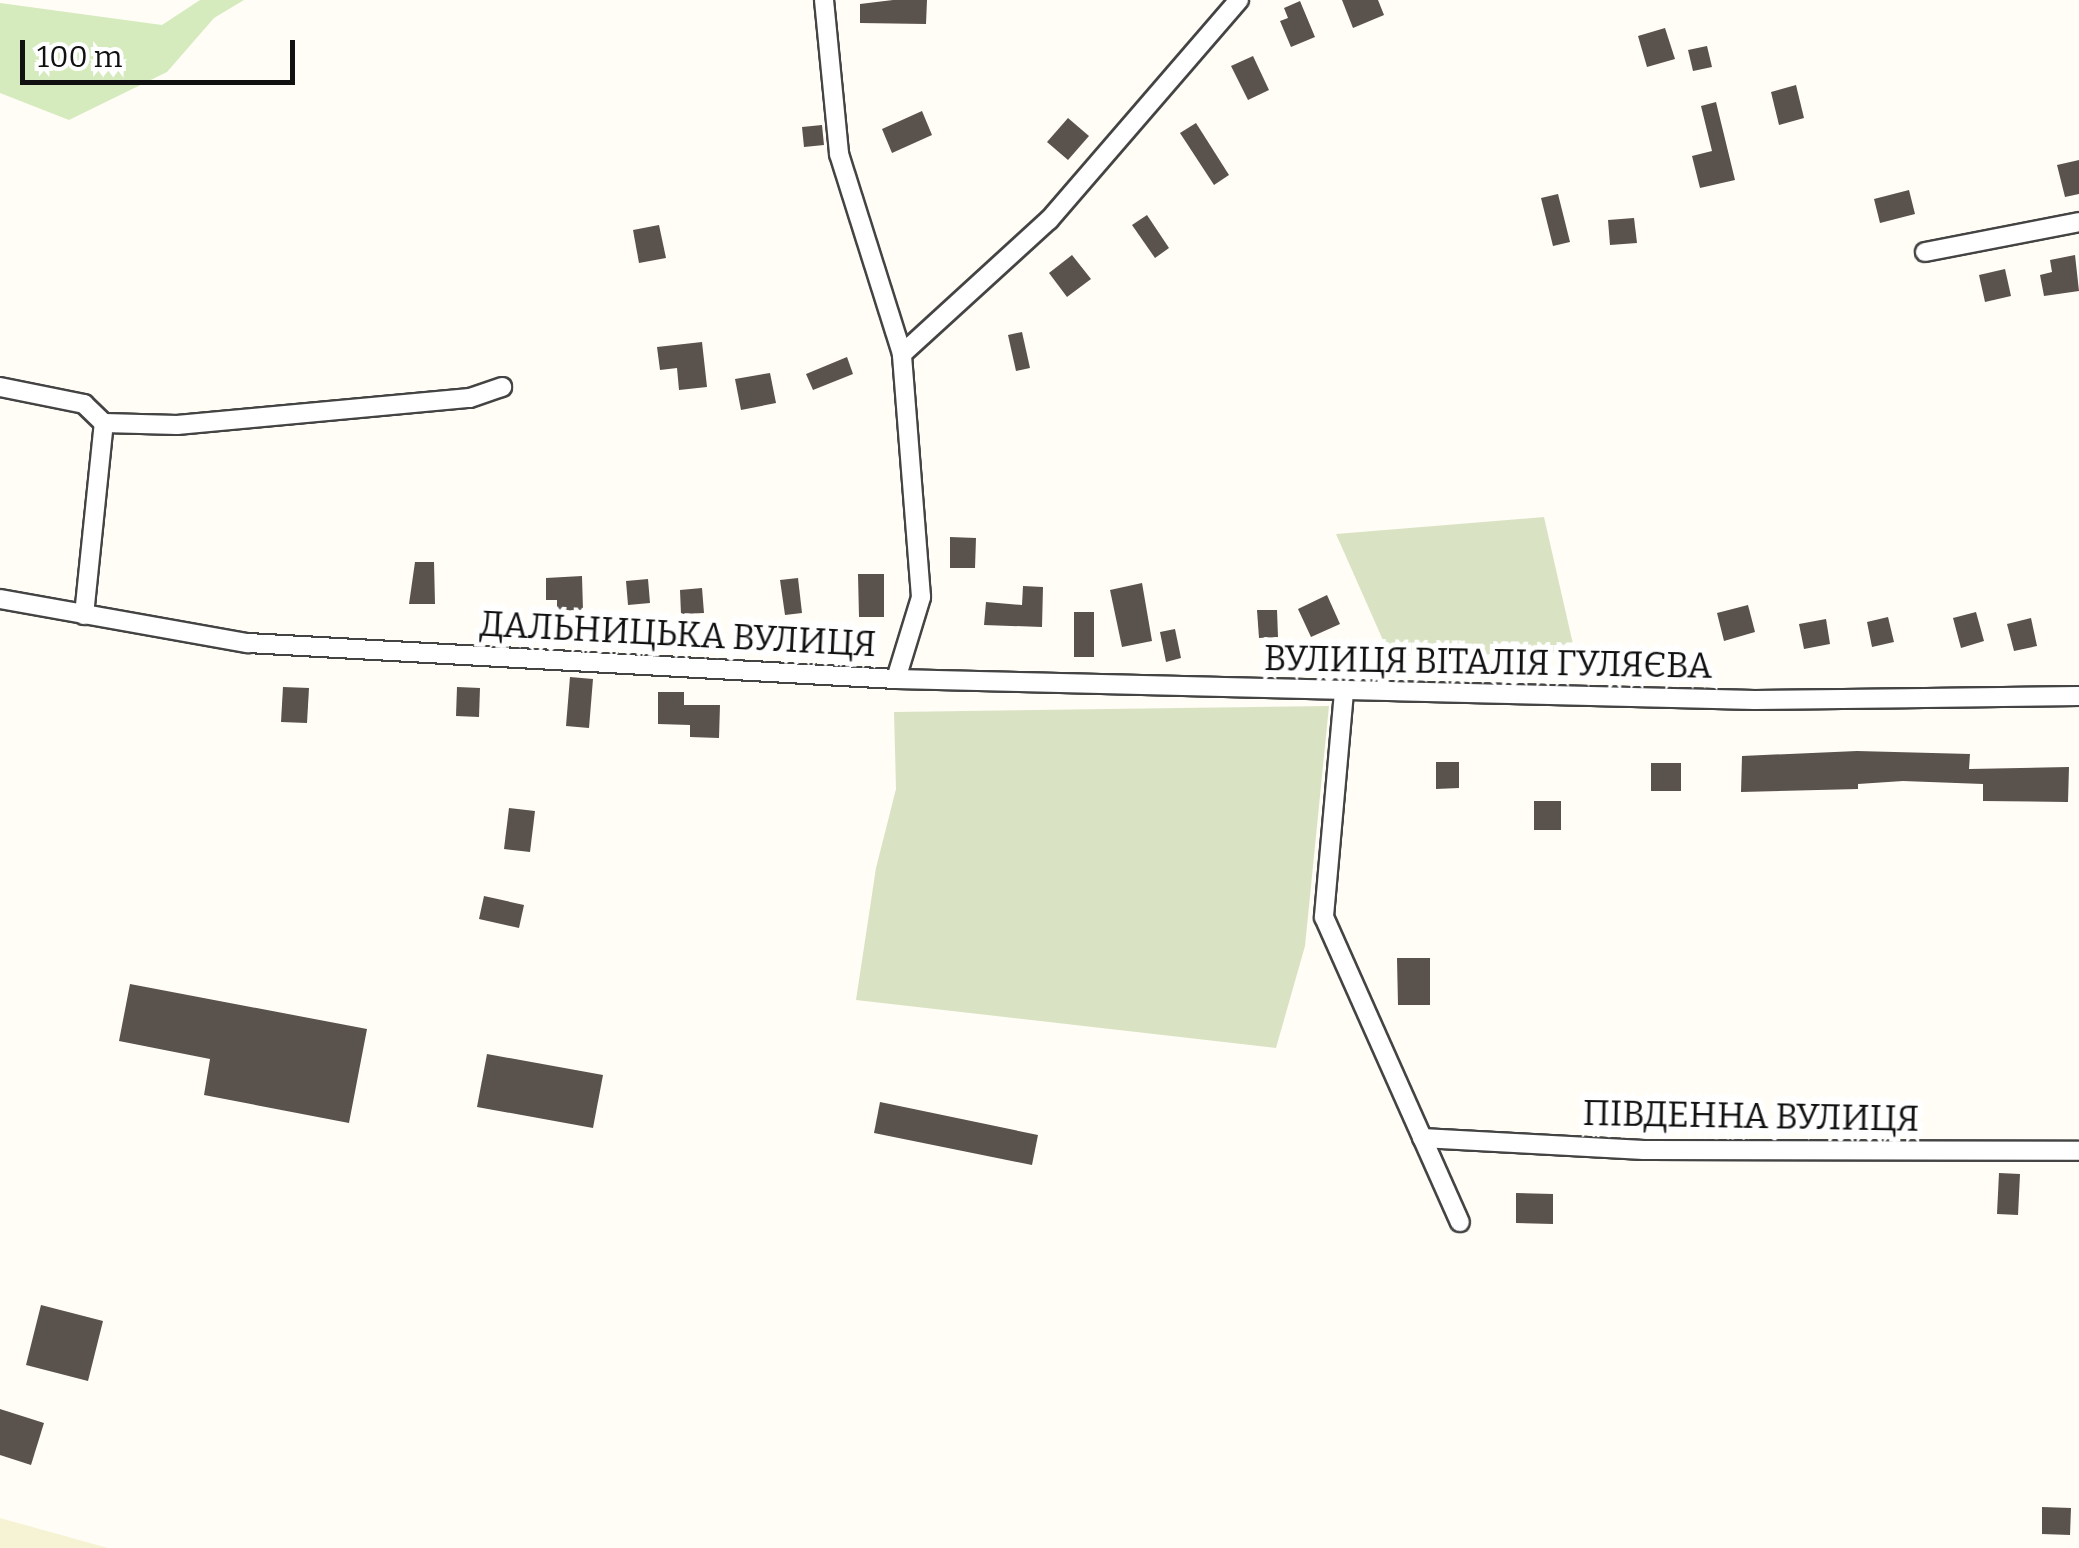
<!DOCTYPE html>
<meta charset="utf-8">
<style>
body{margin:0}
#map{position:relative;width:2079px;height:1548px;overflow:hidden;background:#fffdf5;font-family:Bitter,serif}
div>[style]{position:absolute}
.farmland>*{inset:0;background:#f6f3d4}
.green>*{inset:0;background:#d5ebbd}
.cemetery>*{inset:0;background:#d9e3c4}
.building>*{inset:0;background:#5a524d}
.roads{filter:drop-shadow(2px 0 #444) drop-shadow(-2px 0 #444) drop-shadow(0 2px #444) drop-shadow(0 -2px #444)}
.street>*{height:18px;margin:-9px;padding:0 9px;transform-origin:9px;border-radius:9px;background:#fff}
span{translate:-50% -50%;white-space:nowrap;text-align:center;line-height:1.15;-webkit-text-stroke:10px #fff;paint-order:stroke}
.street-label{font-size:35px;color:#111}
.scale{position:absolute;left:20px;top:40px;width:275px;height:45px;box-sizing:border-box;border:5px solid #111;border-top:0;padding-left:12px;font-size:30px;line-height:35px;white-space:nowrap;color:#111;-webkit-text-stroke:8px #fff;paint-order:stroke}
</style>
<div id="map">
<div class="farmland">
<i style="clip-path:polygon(0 1518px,108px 1548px,0 1548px)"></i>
</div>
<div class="green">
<i style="clip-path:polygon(200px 0,244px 0,214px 18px,167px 72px,69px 120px,0 93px,0 3px,162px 25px)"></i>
</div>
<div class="cemetery">
<i style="clip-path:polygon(1544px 517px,1575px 653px,1390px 656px,1336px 534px)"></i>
<i style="clip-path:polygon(1329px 706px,1305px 946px,1276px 1048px,856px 1000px,876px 868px,896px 789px,894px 712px)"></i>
</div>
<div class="building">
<i style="clip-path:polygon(893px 0,927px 0,926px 24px,860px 23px,860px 4px)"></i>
<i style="clip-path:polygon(1342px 0,1378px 0,1384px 15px,1353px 28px)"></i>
<i style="clip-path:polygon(1300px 1px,1315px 37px,1291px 47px,1280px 21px,1288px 18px,1284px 8px)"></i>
<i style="clip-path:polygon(1665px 28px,1675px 59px,1647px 67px,1638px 36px)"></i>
<i style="clip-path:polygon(1707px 46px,1712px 67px,1693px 71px,1688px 50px)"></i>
<i style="clip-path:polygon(1253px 56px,1269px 90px,1248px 100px,1231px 66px)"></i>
<i style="clip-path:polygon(1796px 85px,1804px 118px,1779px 125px,1771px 92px)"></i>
<i style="clip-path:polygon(1716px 102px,1735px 180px,1700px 188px,1692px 156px,1712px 151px,1701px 106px)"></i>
<i style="clip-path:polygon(922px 111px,932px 135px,892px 153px,882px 129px)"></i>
<i style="clip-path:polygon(1068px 118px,1089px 136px,1068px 160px,1047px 142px)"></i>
<i style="clip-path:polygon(1196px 123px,1229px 175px,1214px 185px,1180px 133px)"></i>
<i style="clip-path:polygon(822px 125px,824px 145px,804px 147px,802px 127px)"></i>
<i style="clip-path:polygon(2079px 160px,2079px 194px,2065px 197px,2057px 165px)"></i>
<i style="clip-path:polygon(1909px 190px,1915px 214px,1880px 223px,1874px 199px)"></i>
<i style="clip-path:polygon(1558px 194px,1570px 242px,1553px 246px,1541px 198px)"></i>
<i style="clip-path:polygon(1147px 215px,1169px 248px,1155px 258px,1132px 225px)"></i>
<i style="clip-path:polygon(1634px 218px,1637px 243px,1610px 245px,1608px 220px)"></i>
<i style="clip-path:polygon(659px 225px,666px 258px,639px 263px,633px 230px)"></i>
<i style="clip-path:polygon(1072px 255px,1091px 279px,1067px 297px,1049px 273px)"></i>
<i style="clip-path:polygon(2075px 255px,2079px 291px,2044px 296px,2040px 275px,2052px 272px,2050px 260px)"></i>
<i style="clip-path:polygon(2005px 269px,2011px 296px,1985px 302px,1979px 275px)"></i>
<i style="clip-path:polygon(1022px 332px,1030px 368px,1016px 371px,1008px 335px)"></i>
<i style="clip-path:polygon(702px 342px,707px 387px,679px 390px,677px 368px,660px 370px,657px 347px)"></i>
<i style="clip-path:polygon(847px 357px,853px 374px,813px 390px,806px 374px)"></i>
<i style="clip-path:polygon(770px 373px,776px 403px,741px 410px,735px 379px)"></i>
<i style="clip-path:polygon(950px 537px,976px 538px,975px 568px,950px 568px)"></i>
<i style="clip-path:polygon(415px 562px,434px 562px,435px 604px,409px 604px)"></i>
<i style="clip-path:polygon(858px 574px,884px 574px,884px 617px,859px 617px)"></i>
<i style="clip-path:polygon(582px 576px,583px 610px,557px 611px,557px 600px,546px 600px,546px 578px)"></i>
<i style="clip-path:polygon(798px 578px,802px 613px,785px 615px,780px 580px)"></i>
<i style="clip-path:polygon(648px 579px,650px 603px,628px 605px,626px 581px)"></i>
<i style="clip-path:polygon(1142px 583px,1152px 641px,1122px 647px,1110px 590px)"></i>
<i style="clip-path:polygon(1023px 586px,1043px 587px,1042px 627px,984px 625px,986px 602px,1022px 605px)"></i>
<i style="clip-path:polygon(702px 588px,704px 613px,681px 614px,680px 590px)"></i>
<i style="clip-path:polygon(1327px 595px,1340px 624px,1311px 637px,1298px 609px)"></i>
<i style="clip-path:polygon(1748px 605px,1755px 632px,1724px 641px,1717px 613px)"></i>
<i style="clip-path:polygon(1257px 610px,1277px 610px,1278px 637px,1259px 638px)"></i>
<i style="clip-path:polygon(1074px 612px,1094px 612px,1094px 657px,1074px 657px)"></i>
<i style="clip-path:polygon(1976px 612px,1984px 641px,1961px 648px,1953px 618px)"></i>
<i style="clip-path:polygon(1888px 617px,1894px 642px,1872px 647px,1867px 622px)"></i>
<i style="clip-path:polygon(2031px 618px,2037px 646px,2014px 651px,2007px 624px)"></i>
<i style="clip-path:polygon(1826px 619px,1830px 644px,1804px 649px,1799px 624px)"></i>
<i style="clip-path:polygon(1175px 629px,1181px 658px,1166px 662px,1160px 632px)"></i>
<i style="clip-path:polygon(570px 677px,593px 679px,589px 728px,566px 726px)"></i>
<i style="clip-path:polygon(283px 687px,309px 688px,307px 723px,281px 722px)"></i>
<i style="clip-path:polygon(457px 687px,480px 688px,479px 717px,456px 716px)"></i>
<i style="clip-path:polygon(658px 692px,684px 692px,684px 705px,720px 705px,719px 738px,690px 737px,690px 725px,658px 724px)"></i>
<i style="clip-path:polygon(1857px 751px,1970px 754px,1969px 769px,2069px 767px,2068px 802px,1983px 801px,1983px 784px,1903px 781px,1858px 784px,1858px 789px,1741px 792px,1742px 756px)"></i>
<i style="clip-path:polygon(1436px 762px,1459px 762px,1459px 788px,1436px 789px)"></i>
<i style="clip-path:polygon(1651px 763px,1681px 763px,1681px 791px,1651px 791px)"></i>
<i style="clip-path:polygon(1534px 801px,1561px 801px,1561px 830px,1534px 830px)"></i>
<i style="clip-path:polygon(509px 808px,535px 811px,530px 852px,504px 849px)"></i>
<i style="clip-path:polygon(484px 896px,524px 905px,519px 928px,479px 919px)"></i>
<i style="clip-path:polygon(1397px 958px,1430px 958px,1430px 1005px,1398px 1005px)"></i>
<i style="clip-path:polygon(130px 984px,367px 1029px,349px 1123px,204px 1095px,210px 1059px,119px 1041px)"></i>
<i style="clip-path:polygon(487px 1054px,603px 1075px,593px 1128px,477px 1107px)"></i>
<i style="clip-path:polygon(880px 1102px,1038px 1135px,1032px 1165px,874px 1133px)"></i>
<i style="clip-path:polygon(1999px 1173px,2020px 1174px,2018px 1215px,1997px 1214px)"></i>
<i style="clip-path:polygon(1516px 1193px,1553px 1194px,1553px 1224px,1516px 1223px)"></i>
<i style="clip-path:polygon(41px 1305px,103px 1321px,88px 1381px,26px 1365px)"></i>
<i style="clip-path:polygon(0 1409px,44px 1423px,31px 1465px,0 1455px)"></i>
<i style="clip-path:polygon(2042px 1507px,2071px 1508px,2070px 1535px,2042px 1534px)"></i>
</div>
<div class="roads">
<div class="street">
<i style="left:824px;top:0;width:155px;rotate:84.4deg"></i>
<i style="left:839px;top:154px;width:210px;rotate:72.5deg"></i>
<i style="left:1925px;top:252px;width:157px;rotate:-11deg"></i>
<i style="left:0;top:387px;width:86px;rotate:11.4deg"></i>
<i style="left:84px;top:404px;width:28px;rotate:44deg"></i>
<i style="left:104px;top:423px;width:73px;rotate:1.6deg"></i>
<i style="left:177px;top:425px;width:294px;rotate:-5.3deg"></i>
<i style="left:470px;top:398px;width:34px;rotate:-19deg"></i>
<i style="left:0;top:599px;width:252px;rotate:10.1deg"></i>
<i style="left:248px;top:643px;width:649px;rotate:3.18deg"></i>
<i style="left:896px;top:679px;width:86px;rotate:-73deg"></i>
<i style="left:921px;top:597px;width:244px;rotate:-94.5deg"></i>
<i style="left:902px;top:354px;width:199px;rotate:-42.4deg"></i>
<i style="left:1049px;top:220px;width:291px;rotate:-49.2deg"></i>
<i style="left:84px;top:615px;width:193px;rotate:-84.1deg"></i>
<i style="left:896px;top:679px;width:859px;rotate:1.4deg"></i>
<i style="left:1755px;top:700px;width:324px;rotate:-0.7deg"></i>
<i style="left:1344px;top:692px;width:226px;rotate:95.1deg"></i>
<i style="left:1324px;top:917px;width:334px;rotate:66deg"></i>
<i style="left:1422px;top:1138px;width:222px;rotate:3.1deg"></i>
<i style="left:1644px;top:1150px;width:435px;rotate:0.1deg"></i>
</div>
</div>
<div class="street-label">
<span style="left:678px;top:634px;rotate:3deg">ДАЛЬНИЦЬКА ВУЛИЦЯ</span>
<span style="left:1488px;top:662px;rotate:1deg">ВУЛИЦЯ ВІТАЛІЯ ГУЛЯЄВА</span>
<span style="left:1751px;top:1116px;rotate:1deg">ПІВДЕННА ВУЛИЦЯ</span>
</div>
<div class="scale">100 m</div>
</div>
